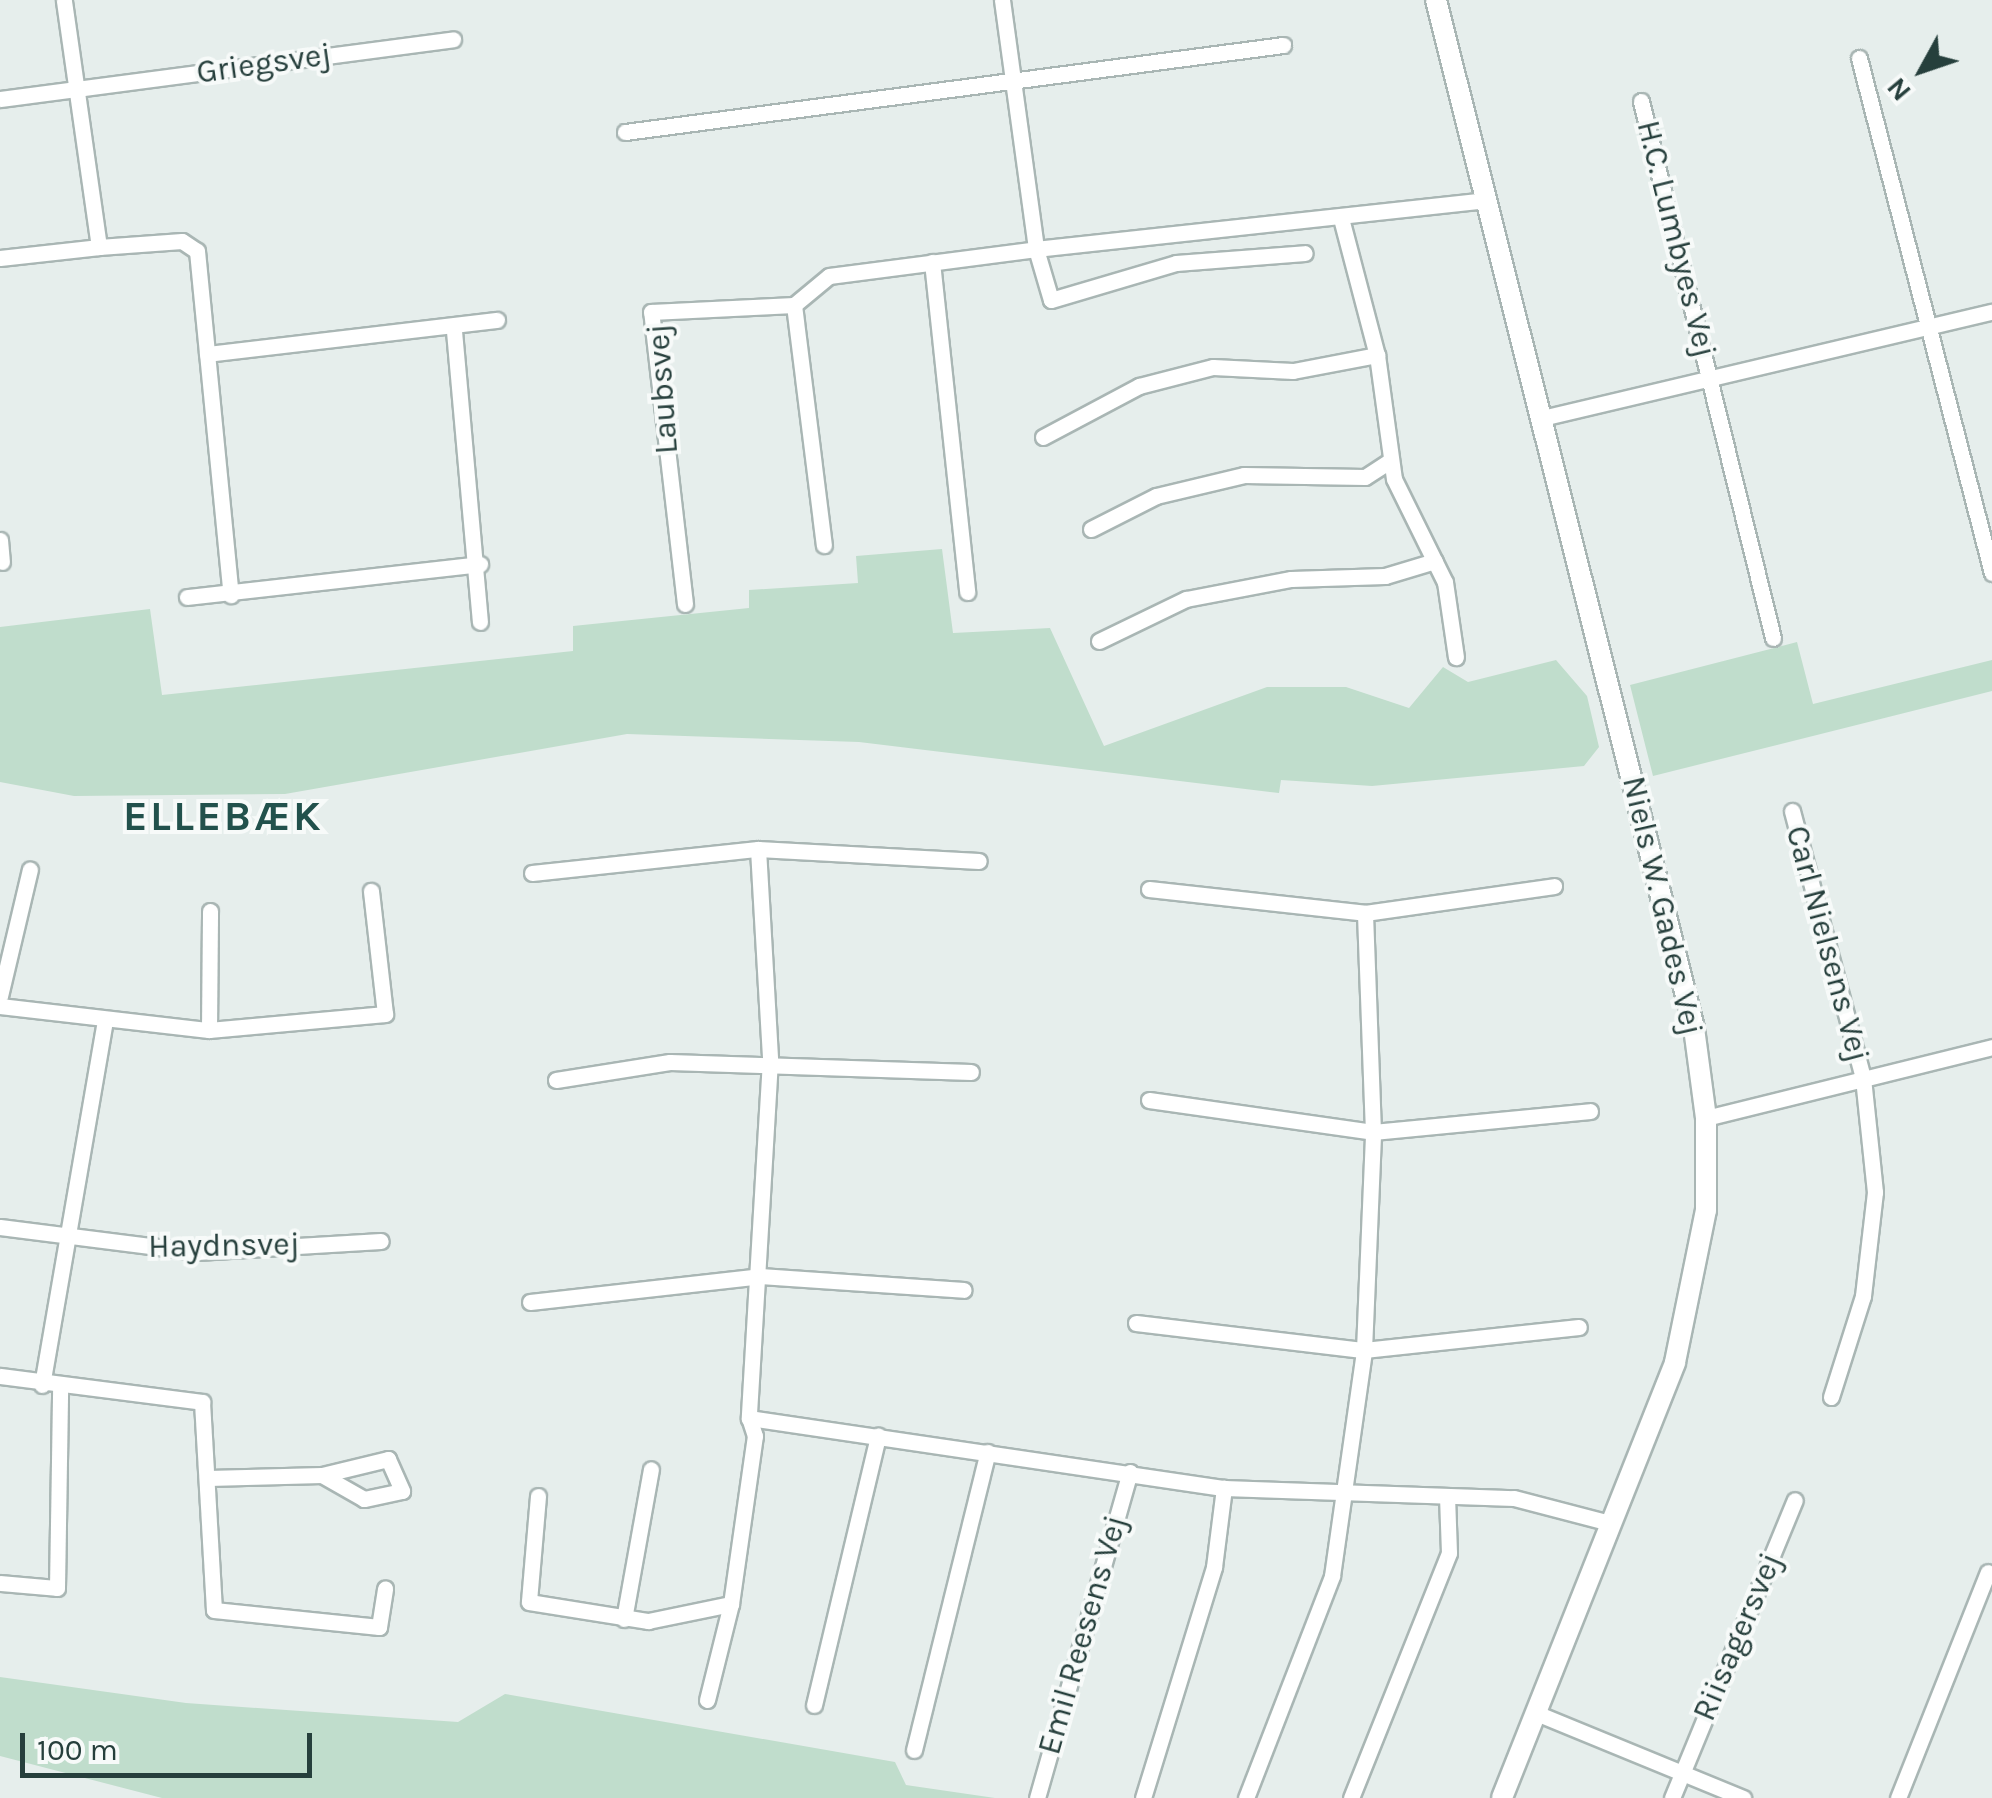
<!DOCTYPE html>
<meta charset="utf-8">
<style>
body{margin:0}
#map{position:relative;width:1992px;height:1798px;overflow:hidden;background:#e6eeec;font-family:Karla,sans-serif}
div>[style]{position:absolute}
.green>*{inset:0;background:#c0ddcc}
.roads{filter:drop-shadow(2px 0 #a9b6b4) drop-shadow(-2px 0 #a9b6b4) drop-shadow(0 2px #a9b6b4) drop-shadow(0 -2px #a9b6b4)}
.minor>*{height:15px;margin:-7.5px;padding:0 7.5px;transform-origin:7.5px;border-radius:7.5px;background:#fff}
.tertiary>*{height:20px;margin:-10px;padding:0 10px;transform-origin:10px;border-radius:10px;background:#fff}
span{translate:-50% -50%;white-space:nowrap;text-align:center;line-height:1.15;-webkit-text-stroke:8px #f7faf9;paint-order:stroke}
.street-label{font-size:32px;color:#263f3c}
.district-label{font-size:42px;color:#22514c;font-weight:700;letter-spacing:2.5px}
.north{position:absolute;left:1872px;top:20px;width:100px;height:100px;-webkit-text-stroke:8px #f7faf9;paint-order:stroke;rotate:230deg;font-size:28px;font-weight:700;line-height:40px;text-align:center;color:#263f3c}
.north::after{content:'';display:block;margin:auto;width:35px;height:45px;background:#263f3c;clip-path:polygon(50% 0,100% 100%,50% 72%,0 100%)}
.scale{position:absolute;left:20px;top:1733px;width:292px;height:45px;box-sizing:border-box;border:5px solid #263f3c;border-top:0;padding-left:12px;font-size:30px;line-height:35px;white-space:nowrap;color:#263f3c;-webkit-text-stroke:8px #f7faf9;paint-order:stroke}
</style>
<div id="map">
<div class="green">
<i style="clip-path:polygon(942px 549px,953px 633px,1050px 628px,1104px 746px,1267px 687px,1346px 687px,1409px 708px,1443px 667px,1468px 682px,1556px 660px,1587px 696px,1599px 747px,1584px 766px,1372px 786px,1281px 780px,1279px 793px,859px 742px,627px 734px,285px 794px,74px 796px,0 782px,0 627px,150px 609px,162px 695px,573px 651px,573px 626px,749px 608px,749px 590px,858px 583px,856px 556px)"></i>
<i style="clip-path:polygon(1797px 642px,1813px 704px,1992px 660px,1992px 691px,1653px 776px,1630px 685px)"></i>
<i style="clip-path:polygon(0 1677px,186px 1703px,458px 1722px,505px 1694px,895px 1762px,906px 1785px,995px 1798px,162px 1798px,0 1756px)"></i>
</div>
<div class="roads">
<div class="minor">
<i style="left:1002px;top:0;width:251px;rotate:82.2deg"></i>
<i style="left:1036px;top:249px;width:453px;rotate:-6.2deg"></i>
<i style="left:1859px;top:58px;width:532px;rotate:75.52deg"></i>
<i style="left:0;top:99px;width:457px;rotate:-7.5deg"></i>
<i style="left:1641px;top:101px;width:553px;rotate:76.19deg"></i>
<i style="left:625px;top:132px;width:664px;rotate:-7.53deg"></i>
<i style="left:1342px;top:222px;width:138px;rotate:75.3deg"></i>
<i style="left:1377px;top:355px;width:125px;rotate:82.2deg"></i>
<i style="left:1394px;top:479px;width:115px;rotate:63.7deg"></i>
<i style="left:1445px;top:582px;width:76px;rotate:81.7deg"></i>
<i style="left:99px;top:247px;width:83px;rotate:-4.1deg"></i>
<i style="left:182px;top:241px;width:18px;rotate:34deg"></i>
<i style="left:197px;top:251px;width:346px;rotate:84.4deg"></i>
<i style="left:0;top:258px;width:100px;rotate:-6.3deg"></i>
<i style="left:99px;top:247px;width:249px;rotate:-98.1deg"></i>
<i style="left:932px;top:262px;width:332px;rotate:83.9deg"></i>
<i style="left:794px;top:305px;width:242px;rotate:82.9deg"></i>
<i style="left:454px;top:331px;width:292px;rotate:84.9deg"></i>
<i style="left:207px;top:354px;width:292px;rotate:-6.7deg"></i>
<i style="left:1542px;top:418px;width:462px;rotate:-13.3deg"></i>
<i style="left:1043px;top:437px;width:109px;rotate:-28deg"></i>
<i style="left:1139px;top:386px;width:76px;rotate:-14.4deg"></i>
<i style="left:1213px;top:367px;width:80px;rotate:2.9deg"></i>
<i style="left:1293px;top:371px;width:86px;rotate:-10.8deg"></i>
<i style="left:1091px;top:529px;width:73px;rotate:-26.9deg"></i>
<i style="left:1156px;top:496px;width:90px;rotate:-13.4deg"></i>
<i style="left:1244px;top:475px;width:121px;rotate:0.9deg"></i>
<i style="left:1365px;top:477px;width:31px;rotate:-33deg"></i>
<i style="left:0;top:540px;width:22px;rotate:85deg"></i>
<i style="left:187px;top:597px;width:295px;rotate:-6.4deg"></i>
<i style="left:685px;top:604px;width:294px;rotate:-96.6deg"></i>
<i style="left:651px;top:312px;width:143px;rotate:-2.8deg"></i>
<i style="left:794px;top:305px;width:45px;rotate:-39.6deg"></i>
<i style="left:829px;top:276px;width:209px;rotate:-7.4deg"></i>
<i style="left:1036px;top:249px;width:53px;rotate:73.6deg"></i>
<i style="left:1051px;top:300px;width:130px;rotate:-16.5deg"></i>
<i style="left:1176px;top:263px;width:129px;rotate:-4.4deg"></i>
<i style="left:1099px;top:641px;width:97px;rotate:-25.8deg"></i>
<i style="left:1186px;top:599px;width:107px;rotate:-10.8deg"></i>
<i style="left:1291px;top:579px;width:94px;rotate:-1.8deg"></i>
<i style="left:1385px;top:576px;width:52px;rotate:-16.7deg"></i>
<i style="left:1792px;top:811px;width:276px;rotate:75.1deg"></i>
<i style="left:1863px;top:1078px;width:115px;rotate:84deg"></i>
<i style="left:1875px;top:1192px;width:105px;rotate:96.6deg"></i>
<i style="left:1863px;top:1296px;width:106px;rotate:107.6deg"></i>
<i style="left:758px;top:849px;width:211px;rotate:86.7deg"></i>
<i style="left:770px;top:1060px;width:359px;rotate:93.4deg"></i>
<i style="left:749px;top:1418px;width:480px;rotate:8.4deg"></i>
<i style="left:1224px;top:1488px;width:290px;rotate:2deg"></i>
<i style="left:1514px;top:1498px;width:99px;rotate:14.6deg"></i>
<i style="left:532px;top:873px;width:227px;rotate:-6.1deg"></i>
<i style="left:758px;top:849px;width:221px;rotate:3.1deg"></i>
<i style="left:1149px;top:889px;width:217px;rotate:6.3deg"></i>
<i style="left:1365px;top:913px;width:191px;rotate:-8.1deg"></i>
<i style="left:0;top:996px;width:130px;rotate:-76.7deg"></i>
<i style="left:0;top:1006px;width:210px;rotate:6.6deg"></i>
<i style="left:209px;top:1030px;width:177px;rotate:-5.2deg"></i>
<i style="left:385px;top:1014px;width:124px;rotate:-96.5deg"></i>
<i style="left:209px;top:1030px;width:119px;rotate:-89.5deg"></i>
<i style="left:556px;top:1080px;width:115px;rotate:-9deg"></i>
<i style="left:670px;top:1062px;width:301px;rotate:1.9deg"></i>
<i style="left:1149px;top:1100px;width:226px;rotate:8.1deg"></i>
<i style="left:1373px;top:1132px;width:218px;rotate:-5.5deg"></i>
<i style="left:1706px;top:1118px;width:295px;rotate:-13.9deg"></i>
<i style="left:0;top:1227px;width:199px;rotate:7.2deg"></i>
<i style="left:197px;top:1252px;width:184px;rotate:-3.4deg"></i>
<i style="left:530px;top:1302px;width:231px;rotate:-6.4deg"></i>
<i style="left:760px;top:1276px;width:204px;rotate:3.9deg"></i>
<i style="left:1136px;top:1323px;width:230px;rotate:6.8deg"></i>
<i style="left:1364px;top:1350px;width:216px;rotate:-6.1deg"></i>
<i style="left:0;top:1376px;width:204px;rotate:7.3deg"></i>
<i style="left:202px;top:1402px;width:208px;rotate:86.7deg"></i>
<i style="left:214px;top:1610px;width:166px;rotate:5.9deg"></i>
<i style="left:379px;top:1627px;width:39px;rotate:-81deg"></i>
<i style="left:42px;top:1385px;width:369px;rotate:-80.2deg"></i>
<i style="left:208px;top:1478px;width:114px;rotate:-1.5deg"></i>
<i style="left:322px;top:1475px;width:68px;rotate:-13.6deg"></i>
<i style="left:388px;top:1459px;width:35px;rotate:66deg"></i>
<i style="left:402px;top:1491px;width:39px;rotate:168deg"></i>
<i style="left:364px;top:1499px;width:48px;rotate:-150.3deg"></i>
<i style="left:538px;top:1496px;width:106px;rotate:94.9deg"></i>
<i style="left:529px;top:1602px;width:121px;rotate:9.1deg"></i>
<i style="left:648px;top:1621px;width:85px;rotate:-11.6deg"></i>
<i style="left:0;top:1583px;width:57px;rotate:5deg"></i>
<i style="left:57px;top:1588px;width:198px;rotate:-89.1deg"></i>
<i style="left:624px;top:1619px;width:152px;rotate:-79.8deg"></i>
<i style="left:707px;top:1700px;width:99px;rotate:-76deg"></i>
<i style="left:731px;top:1604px;width:170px;rotate:-81.9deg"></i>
<i style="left:755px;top:1436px;width:19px;rotate:-108deg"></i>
<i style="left:814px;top:1705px;width:277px;rotate:-76.6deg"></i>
<i style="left:1536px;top:1713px;width:224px;rotate:22.3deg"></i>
<i style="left:914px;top:1750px;width:307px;rotate:-76.1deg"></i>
<i style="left:1037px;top:1798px;width:339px;rotate:-74.1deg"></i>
<i style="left:1143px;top:1798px;width:242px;rotate:-72.9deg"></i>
<i style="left:1214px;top:1567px;width:80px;rotate:-82.8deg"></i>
<i style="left:1246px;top:1798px;width:238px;rotate:-68.8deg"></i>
<i style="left:1332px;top:1576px;width:228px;rotate:-81.9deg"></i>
<i style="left:1364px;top:1350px;width:218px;rotate:-87.6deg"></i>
<i style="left:1373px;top:1132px;width:219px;rotate:-92.1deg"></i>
<i style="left:1351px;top:1798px;width:264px;rotate:-68.2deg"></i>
<i style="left:1449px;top:1553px;width:57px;rotate:-92deg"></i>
<i style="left:1672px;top:1798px;width:322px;rotate:-67.6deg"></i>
<i style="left:1898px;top:1798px;width:243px;rotate:-68.3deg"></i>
</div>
<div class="tertiary">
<i style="left:1436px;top:0;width:1060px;rotate:75.91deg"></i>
<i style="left:1694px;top:1028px;width:91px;rotate:82.4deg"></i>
<i style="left:1706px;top:1118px;width:92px;rotate:90deg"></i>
<i style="left:1706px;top:1210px;width:156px;rotate:101.5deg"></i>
<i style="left:1675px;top:1363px;width:468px;rotate:111.7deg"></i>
</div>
</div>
<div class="street-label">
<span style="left:264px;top:64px;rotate:-8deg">Griegsvej</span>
<span style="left:1676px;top:239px;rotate:76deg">H.C. Lumbyes Vej</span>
<span style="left:663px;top:389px;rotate:-94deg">Laubsvej</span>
<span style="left:1662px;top:906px;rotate:77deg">Niels W. Gades Vej</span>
<span style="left:1827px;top:944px;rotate:75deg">Carl Nielsens Vej</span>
<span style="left:224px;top:1246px;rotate:-1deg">Haydnsvej</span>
<span style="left:1083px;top:1635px;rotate:-74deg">Emil Reesens Vej</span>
<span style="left:1738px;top:1637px;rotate:-67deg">Riisagersvej</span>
</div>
<div class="district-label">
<span style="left:223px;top:816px">ELLEBÆK</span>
</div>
<div class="north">N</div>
<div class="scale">100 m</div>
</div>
